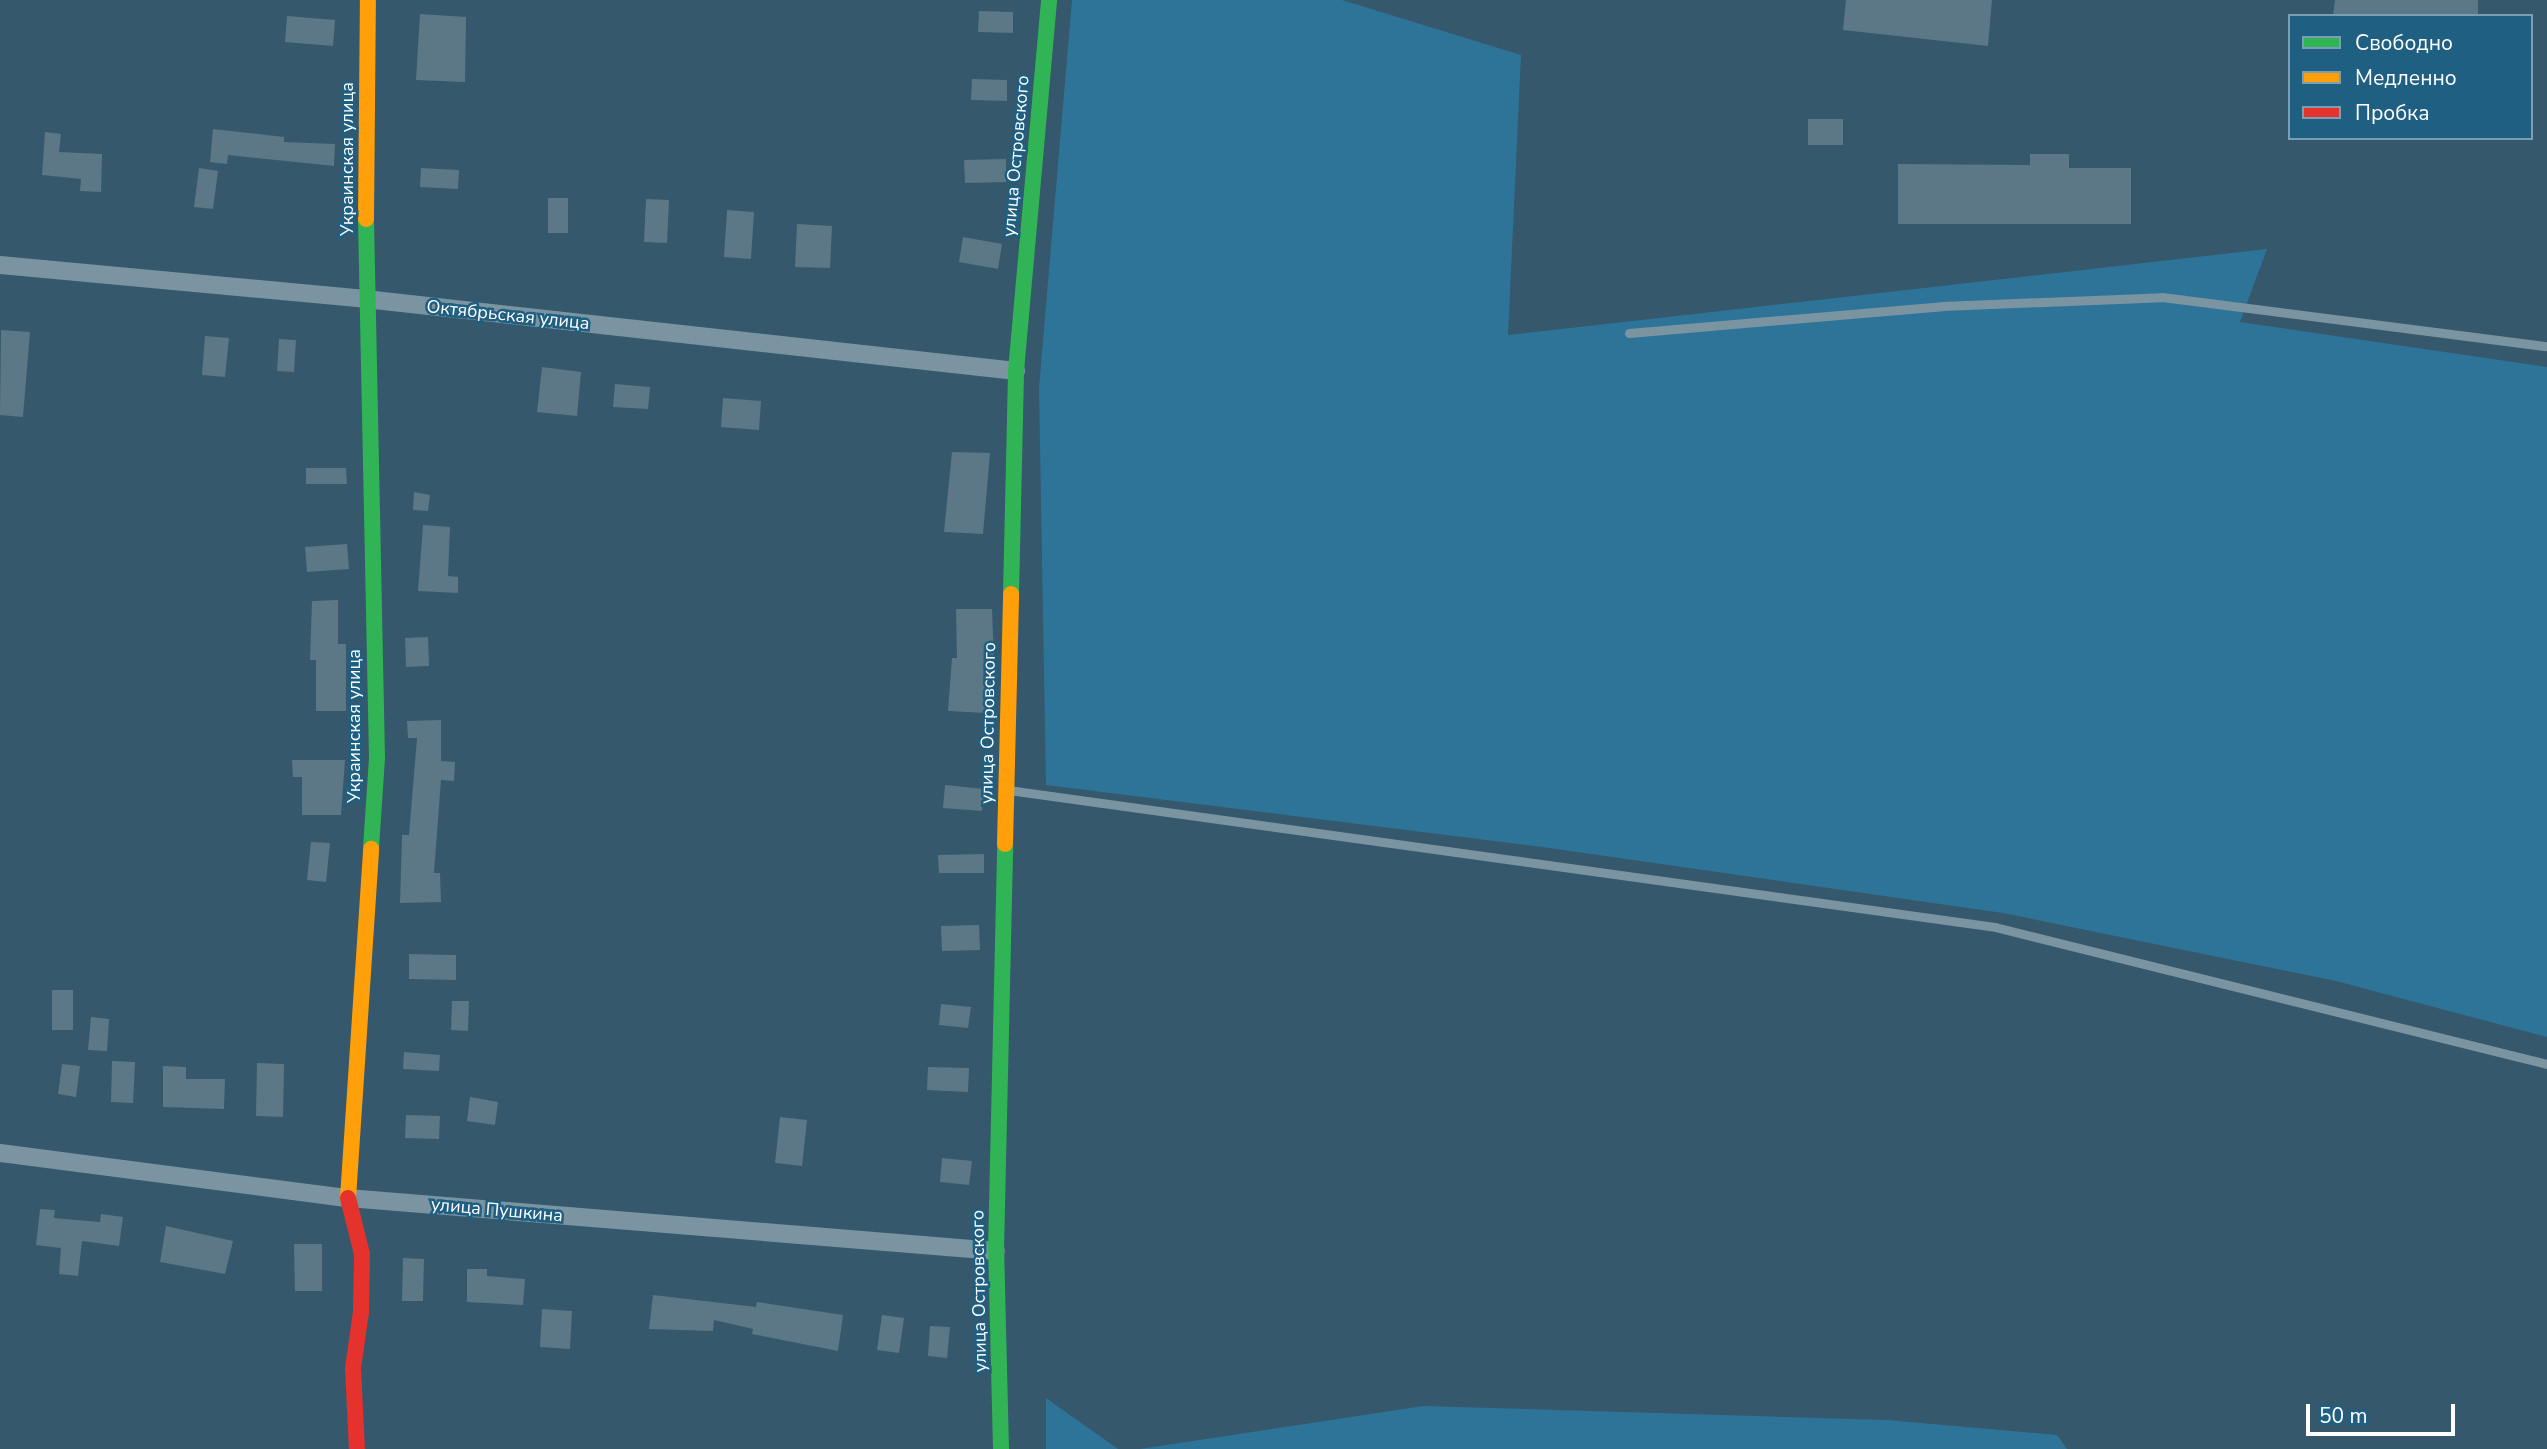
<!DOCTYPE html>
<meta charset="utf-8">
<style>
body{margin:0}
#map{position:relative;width:2547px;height:1449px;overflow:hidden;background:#35586c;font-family:"Nunito Sans",sans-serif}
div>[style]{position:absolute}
.green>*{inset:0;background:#2e7498}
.building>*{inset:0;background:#5c7785}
.lane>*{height:9px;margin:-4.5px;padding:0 4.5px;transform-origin:4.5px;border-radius:4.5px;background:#7b94a2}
.street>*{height:18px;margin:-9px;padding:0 9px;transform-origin:9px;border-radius:9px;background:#7b94a2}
.fast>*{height:16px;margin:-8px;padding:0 8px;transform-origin:8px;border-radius:8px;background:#30b455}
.slow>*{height:16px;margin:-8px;padding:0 8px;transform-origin:8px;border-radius:8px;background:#ff9f0a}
.jam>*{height:16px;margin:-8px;padding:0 8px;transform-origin:8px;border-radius:8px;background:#e5322d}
span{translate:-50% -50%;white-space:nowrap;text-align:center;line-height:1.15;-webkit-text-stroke:5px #1e5f82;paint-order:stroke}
.street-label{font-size:18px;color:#fff}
.legend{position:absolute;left:2288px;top:14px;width:245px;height:126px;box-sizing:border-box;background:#1e5f82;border:2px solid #789fb4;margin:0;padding:9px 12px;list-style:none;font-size:21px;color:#fff}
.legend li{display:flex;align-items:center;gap:14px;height:35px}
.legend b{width:35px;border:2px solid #789fb4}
.scale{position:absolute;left:2306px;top:1404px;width:149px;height:32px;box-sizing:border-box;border:4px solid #fff;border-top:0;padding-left:9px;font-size:21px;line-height:24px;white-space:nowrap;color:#fff;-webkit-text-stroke:5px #1e5f82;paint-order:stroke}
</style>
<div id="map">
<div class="green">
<i style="clip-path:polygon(1072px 0,1342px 0,1521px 55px,1508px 335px,2267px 249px,2240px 322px,2547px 367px,2547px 1037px,2336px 981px,2003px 913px,1542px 847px,1046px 785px,1039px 388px)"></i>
<i style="clip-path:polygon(1046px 1398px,1118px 1449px,1046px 1449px)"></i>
<i style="clip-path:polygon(1423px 1406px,1887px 1420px,2057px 1435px,2067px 1449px,1140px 1449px)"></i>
</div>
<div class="building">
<i style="clip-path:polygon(1846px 0,1992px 0,1988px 46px,1843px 30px)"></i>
<i style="clip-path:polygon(2335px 0,2478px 0,2478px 16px,2333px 16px)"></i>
<i style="clip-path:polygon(979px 11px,1013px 12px,1013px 33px,978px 32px)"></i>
<i style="clip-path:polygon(420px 14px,466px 17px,465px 82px,416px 80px)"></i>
<i style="clip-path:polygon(287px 16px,335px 20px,333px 46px,285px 42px)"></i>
<i style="clip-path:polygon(972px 79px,1007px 80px,1007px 101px,971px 100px)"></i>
<i style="clip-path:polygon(1808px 119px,1843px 119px,1843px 145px,1808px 145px)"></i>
<i style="clip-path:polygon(213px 129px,284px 137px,284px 142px,335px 144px,334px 166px,228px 155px,227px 164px,210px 162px)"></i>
<i style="clip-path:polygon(45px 132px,61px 134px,59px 152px,102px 154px,101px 192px,80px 191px,81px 179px,42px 175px)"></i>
<i style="clip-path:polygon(2030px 154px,2069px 154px,2069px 168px,2131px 168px,2131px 224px,1898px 224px,1898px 164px,2030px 165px)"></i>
<i style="clip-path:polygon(1006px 159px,1006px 182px,965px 183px,964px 160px)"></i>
<i style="clip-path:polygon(199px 168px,218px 171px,213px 209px,194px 207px)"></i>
<i style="clip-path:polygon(421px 168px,459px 170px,458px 189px,420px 187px)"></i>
<i style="clip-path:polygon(548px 198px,568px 198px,568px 233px,548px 233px)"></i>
<i style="clip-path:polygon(646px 199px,669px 200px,667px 243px,644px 242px)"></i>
<i style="clip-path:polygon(727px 210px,754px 212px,751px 259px,724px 257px)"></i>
<i style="clip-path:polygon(797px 224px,832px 226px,830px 268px,795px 267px)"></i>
<i style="clip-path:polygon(963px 237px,1002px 244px,998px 269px,959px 262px)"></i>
<i style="clip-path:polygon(1px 330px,30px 332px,23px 417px,0 415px)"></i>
<i style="clip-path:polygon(205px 336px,229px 338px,225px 377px,202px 375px)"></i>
<i style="clip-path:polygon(279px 339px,296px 340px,294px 372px,277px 371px)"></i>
<i style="clip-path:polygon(542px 367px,581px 372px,577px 416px,537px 412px)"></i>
<i style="clip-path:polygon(615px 384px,650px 387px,648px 409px,613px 407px)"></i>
<i style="clip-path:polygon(723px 398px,761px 401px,759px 430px,721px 427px)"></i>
<i style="clip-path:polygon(952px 452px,990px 453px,983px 534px,944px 532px)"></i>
<i style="clip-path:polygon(306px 468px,346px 468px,347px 484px,306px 484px)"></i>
<i style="clip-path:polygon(414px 492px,430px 495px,428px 511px,413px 510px)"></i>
<i style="clip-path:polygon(423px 525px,450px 527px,448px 576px,458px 577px,458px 593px,418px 591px)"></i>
<i style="clip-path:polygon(347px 544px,349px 569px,307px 572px,305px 547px)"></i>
<i style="clip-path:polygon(338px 600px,338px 644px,346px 644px,346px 711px,316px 711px,316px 660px,310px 660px,312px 601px)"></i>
<i style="clip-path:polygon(956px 609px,992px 609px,994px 661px,986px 713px,948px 711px,952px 658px,957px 658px)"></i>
<i style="clip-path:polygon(428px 637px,429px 666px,406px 667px,405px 638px)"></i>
<i style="clip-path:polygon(441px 720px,441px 761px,455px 762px,454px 781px,441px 780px,434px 873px,440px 873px,441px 902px,400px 903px,402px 835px,409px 835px,417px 738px,408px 738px,407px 721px)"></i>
<i style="clip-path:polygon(292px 760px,345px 760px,341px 815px,302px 815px,302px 777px,293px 777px)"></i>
<i style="clip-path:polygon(945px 785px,984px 789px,982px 811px,943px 808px)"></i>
<i style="clip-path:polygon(311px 842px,330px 843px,326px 882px,307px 880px)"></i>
<i style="clip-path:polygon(984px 854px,984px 873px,939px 873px,938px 855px)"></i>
<i style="clip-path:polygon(979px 925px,980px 950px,942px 951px,941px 926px)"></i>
<i style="clip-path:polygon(409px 954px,456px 955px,456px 980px,409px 979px)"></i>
<i style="clip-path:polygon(52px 990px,73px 990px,73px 1030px,52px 1030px)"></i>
<i style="clip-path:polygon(452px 1001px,469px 1001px,468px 1031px,451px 1030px)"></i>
<i style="clip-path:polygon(941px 1004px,971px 1007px,968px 1028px,939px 1025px)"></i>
<i style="clip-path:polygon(91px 1017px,109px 1019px,107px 1051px,88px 1050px)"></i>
<i style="clip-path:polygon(404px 1052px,440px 1055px,439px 1071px,403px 1069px)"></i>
<i style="clip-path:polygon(112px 1061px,135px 1062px,133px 1103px,111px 1102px)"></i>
<i style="clip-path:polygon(257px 1063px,284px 1064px,283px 1117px,256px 1116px)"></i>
<i style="clip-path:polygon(62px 1064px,80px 1066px,76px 1097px,58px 1094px)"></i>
<i style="clip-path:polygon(163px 1066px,186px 1067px,186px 1079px,225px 1079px,224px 1109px,163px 1107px)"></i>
<i style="clip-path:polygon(928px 1067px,969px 1068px,968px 1092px,927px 1090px)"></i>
<i style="clip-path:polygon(470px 1097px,498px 1102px,495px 1125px,467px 1121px)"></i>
<i style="clip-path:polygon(406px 1115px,440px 1116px,439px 1139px,405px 1138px)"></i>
<i style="clip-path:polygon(780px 1117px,807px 1120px,802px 1166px,775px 1163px)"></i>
<i style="clip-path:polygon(942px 1158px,972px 1161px,969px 1185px,940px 1182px)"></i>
<i style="clip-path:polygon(40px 1209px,55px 1210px,54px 1218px,100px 1222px,101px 1214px,123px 1217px,119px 1246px,82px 1241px,78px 1276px,59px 1274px,61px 1248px,36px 1245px)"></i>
<i style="clip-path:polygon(166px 1226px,233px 1241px,225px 1274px,160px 1262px)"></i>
<i style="clip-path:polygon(294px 1244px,322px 1244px,322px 1291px,295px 1291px)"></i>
<i style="clip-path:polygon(403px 1258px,424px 1259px,423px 1301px,402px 1301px)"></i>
<i style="clip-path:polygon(467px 1269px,487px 1269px,487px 1276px,525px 1279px,523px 1305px,467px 1302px)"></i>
<i style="clip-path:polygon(653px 1295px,756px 1307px,757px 1302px,843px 1315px,838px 1351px,752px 1334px,753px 1329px,714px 1320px,713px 1331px,649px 1329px)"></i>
<i style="clip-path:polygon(542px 1309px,572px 1311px,570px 1349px,540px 1347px)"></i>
<i style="clip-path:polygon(882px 1315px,904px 1318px,899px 1353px,877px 1350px)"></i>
<i style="clip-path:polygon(930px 1326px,950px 1327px,947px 1358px,928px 1356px)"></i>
</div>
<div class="lane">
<i style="left:1629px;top:333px;width:314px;rotate:-4.9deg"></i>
<i style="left:1942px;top:306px;width:220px;rotate:-2.3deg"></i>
<i style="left:2162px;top:297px;width:388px;rotate:7.3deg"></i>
<i style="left:1008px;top:790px;width:996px;rotate:7.9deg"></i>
<i style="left:1995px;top:927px;width:569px;rotate:13.94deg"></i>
</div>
<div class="street">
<i style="left:0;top:265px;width:367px;rotate:5.3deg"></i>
<i style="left:365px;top:299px;width:655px;rotate:6.31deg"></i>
<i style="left:0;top:1153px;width:351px;rotate:7.4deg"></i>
<i style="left:348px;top:1198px;width:650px;rotate:4.68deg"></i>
</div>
<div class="fast">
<i style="left:366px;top:219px;width:539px;rotate:88.83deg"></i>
<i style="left:377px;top:758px;width:91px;rotate:93.8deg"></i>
<i style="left:1011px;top:594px;width:223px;rotate:-88.7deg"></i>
<i style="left:1016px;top:371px;width:372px;rotate:-84.9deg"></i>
<i style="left:1001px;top:1449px;width:198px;rotate:-91.4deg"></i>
<i style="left:996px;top:1251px;width:407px;rotate:-88.7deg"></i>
</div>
<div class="slow">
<i style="left:366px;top:219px;width:219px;rotate:-89.5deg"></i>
<i style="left:1005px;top:844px;width:250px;rotate:-88.6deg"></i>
<i style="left:348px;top:1198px;width:350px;rotate:-86.2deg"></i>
</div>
<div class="jam">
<i style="left:348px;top:1198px;width:58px;rotate:76deg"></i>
<i style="left:362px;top:1254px;width:58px;rotate:91deg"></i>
<i style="left:361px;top:1312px;width:57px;rotate:98.1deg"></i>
<i style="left:353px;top:1368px;width:81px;rotate:87.2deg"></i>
</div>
<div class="street-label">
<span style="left:1016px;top:156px;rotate:-85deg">улица Островского</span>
<span style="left:347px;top:159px;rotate:-90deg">Украинская улица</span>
<span style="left:508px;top:315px;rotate:6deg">Октябрьская улица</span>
<span style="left:988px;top:723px;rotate:-89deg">улица Островского</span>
<span style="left:354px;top:726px;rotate:-90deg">Украинская улица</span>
<span style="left:497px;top:1210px;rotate:5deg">улица Пушкина</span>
<span style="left:979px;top:1291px;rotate:-91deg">улица Островского</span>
</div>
<ul class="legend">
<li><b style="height:9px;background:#30b455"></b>Свободно</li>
<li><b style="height:9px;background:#ff9f0a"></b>Медленно</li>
<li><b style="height:9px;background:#e5322d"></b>Пробка</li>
</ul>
<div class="scale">50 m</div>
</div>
